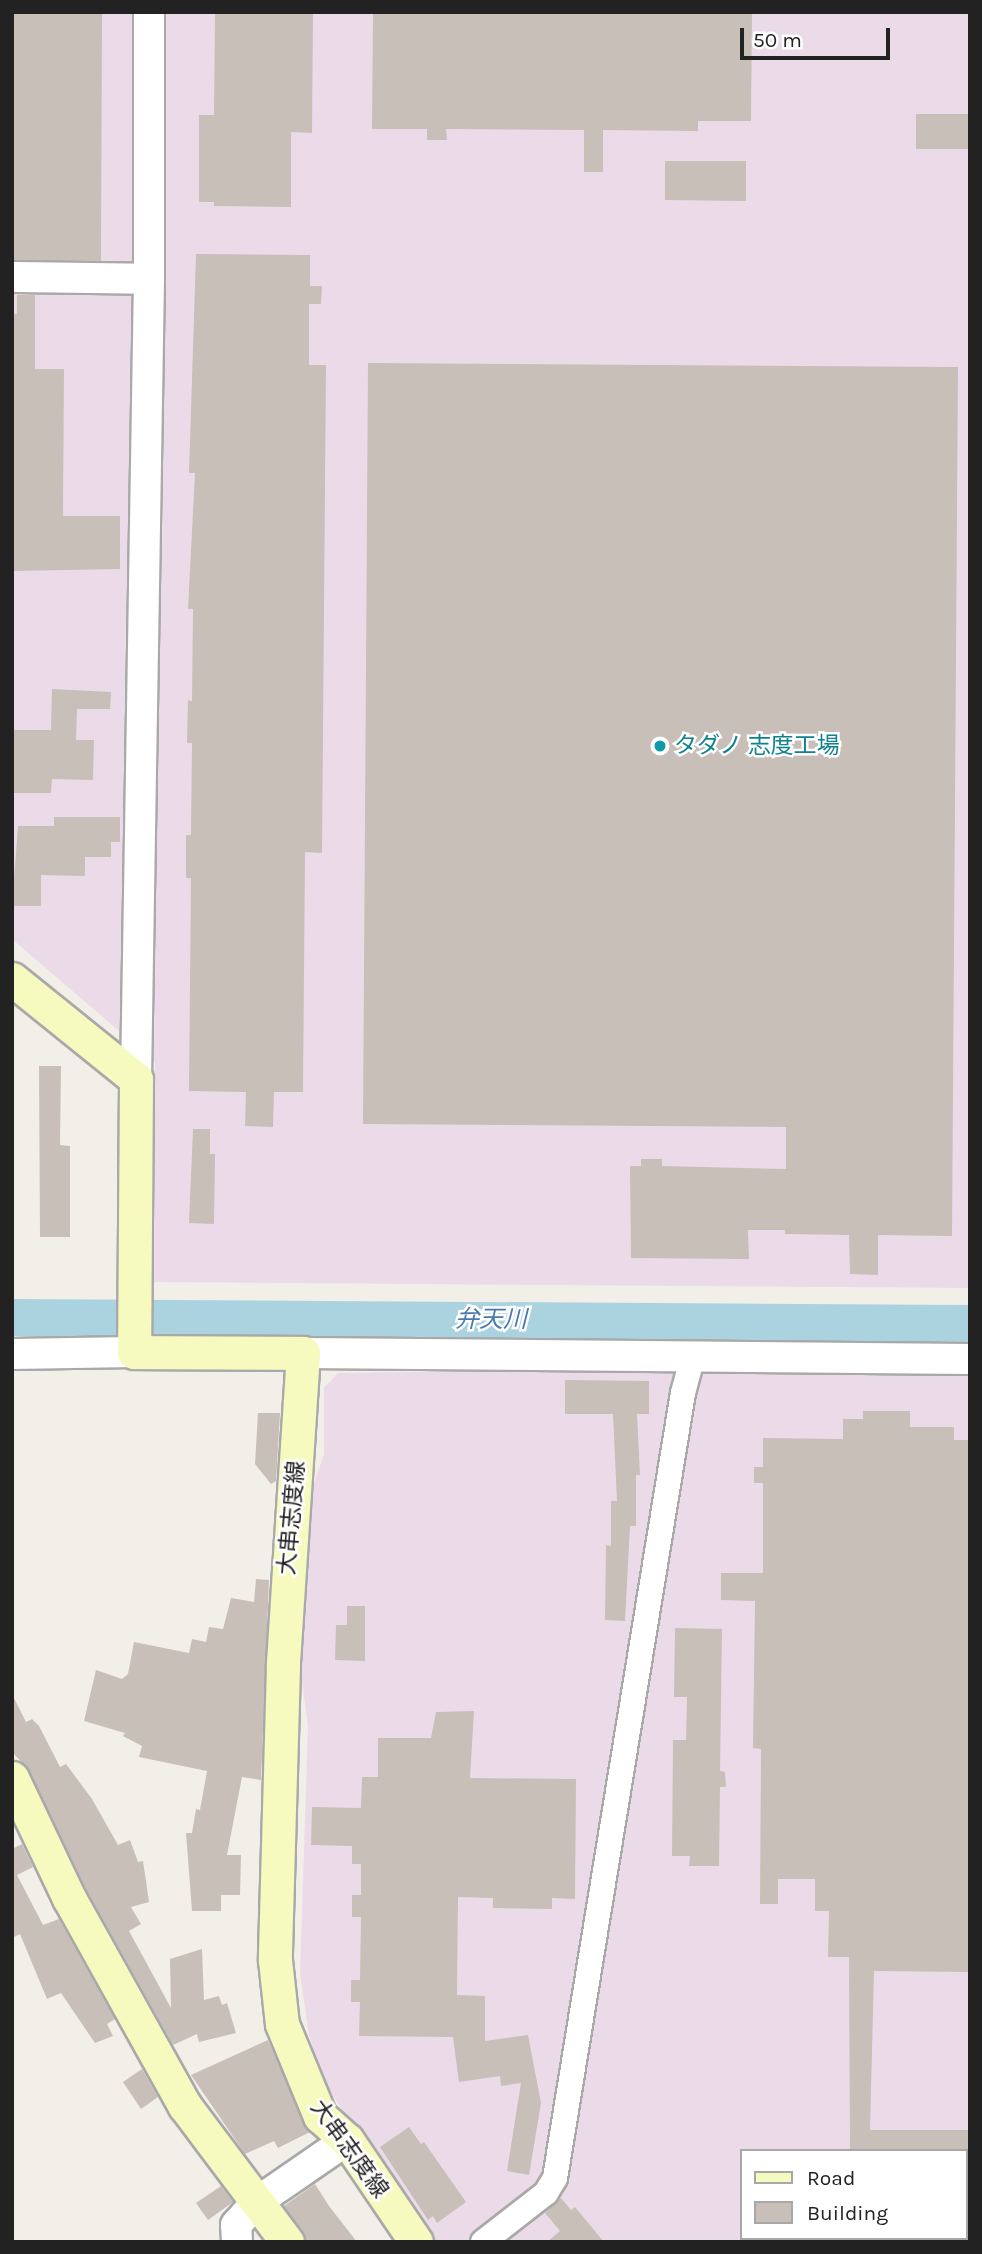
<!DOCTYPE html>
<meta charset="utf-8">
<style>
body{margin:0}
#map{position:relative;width:982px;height:2254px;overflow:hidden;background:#f2efe9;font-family:Karla,"Noto Sans JP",sans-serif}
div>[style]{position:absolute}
.industrial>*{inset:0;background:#ebdbe8}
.river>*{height:37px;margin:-18.5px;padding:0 18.5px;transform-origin:18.5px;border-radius:18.5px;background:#aad3df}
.building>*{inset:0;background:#c7bfb8}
.roads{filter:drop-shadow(2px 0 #a9a9a9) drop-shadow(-2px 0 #a9a9a9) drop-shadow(0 2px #a9a9a9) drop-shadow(0 -2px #a9a9a9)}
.minor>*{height:24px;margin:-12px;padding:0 12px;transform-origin:12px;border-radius:12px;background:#fff}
.tertiary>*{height:30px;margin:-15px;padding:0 15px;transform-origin:15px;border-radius:15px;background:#fff}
.secondary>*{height:33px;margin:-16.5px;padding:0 16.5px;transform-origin:16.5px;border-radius:16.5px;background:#f7fabf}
.dots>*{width:19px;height:19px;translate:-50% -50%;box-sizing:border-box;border:4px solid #fff;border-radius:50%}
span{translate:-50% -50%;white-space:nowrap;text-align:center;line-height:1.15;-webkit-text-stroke:5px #fff;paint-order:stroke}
.culture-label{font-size:23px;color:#0d838f}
.left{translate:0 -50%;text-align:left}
.street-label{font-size:23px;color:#222}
.water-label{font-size:24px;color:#4a7aab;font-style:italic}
.frame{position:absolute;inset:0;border:14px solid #222;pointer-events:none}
.legend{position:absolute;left:740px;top:2149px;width:228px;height:91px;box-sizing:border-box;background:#fff;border:2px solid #a7a7a7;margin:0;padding:9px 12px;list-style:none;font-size:21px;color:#222}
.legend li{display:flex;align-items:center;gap:14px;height:35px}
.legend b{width:35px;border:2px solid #a7a7a7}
.scale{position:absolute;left:740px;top:28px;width:150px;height:32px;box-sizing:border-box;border:4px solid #222;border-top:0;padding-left:9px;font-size:21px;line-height:24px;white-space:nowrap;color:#222;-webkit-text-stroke:5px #fff;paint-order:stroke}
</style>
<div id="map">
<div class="industrial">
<i style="clip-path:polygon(12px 12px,970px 12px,970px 1288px,148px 1282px,155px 1062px,12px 939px)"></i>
<i style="clip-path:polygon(evenodd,970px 1364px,970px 2242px,429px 2242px,322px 2079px,309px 2035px,300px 1973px,308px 1727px,301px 1673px,309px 1498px,324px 1454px,324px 1388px,338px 1373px,970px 1364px,742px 2151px,966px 2151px,966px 2238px,742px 2238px,742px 2151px)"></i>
</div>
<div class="river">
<i style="left:12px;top:1317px;width:958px;rotate:0.36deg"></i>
</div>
<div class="building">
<i style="clip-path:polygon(12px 12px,102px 12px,101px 261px,13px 260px)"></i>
<i style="clip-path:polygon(215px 12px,313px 12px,312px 133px,291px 132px,291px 207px,214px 206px,214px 202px,199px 202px,199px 115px,214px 115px)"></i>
<i style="clip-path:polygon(373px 12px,752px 12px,751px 121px,698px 121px,698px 131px,603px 130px,603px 172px,584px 172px,584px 130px,446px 129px,447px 140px,427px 140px,427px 129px,372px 129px)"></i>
<i style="clip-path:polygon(916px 114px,970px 114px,970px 149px,916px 149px)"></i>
<i style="clip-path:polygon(665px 161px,746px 161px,746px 201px,665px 200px)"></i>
<i style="clip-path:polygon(196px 254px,310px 255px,310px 286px,322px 286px,321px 304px,309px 304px,309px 365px,326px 365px,322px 853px,305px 852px,303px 1092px,274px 1092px,273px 1127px,245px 1126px,246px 1092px,189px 1091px,191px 878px,186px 878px,186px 835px,191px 835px,192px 743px,187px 743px,188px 700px,192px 701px,193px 609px,188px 609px,195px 473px,189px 473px)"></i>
<i style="clip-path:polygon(17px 295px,35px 295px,35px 369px,64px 369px,63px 516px,120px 516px,120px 569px,12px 571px,12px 314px,17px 314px)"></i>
<i style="clip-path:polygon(368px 363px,958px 367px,952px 1236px,878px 1235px,878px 1275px,850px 1274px,849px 1235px,785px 1234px,785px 1230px,748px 1230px,749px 1259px,631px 1258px,630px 1166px,641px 1166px,641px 1159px,662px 1159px,662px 1166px,786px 1169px,786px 1127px,363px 1124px)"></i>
<i style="clip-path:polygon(52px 689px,111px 692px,110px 709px,77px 709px,76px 740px,94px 740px,93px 780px,52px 779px,51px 793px,12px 793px,12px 730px,51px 730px)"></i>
<i style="clip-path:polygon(54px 817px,120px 817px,120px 842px,111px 842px,111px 857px,85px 857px,85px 876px,41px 875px,41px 906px,12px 906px,18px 826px,54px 826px)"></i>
<i style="clip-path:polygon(39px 1066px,61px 1066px,60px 1145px,70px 1146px,70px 1237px,40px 1237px)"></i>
<i style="clip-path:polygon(193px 1129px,210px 1129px,210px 1154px,215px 1154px,214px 1224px,189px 1223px)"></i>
<i style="clip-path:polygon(565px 1380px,649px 1381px,649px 1414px,637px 1414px,640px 1475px,636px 1475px,636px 1526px,630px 1526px,625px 1621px,605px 1620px,606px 1545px,611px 1546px,611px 1501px,617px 1501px,613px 1414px,565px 1414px)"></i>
<i style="clip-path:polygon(863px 1411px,910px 1411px,910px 1427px,954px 1427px,954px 1440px,970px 1440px,970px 1972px,874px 1971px,870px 2130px,970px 2130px,970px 2151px,850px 2151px,849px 1957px,828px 1957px,829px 1911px,815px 1911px,815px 1879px,778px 1879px,778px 1904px,760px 1904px,761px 1749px,753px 1748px,755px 1601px,721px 1600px,721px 1573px,763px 1573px,763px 1483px,754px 1483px,754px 1467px,763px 1467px,763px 1438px,843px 1439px,843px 1419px,863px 1419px)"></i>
<i style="clip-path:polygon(258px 1413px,280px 1413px,276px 1481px,271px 1484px,255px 1464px)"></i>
<i style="clip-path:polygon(256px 1579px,269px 1580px,261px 1780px,242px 1777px,227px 1855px,241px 1855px,240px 1895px,221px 1895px,221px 1911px,192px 1911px,186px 1833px,192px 1833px,196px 1809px,200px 1810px,207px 1771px,139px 1757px,142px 1746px,123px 1736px,125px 1733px,84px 1721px,96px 1670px,122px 1679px,128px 1674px,134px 1642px,189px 1653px,192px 1639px,206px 1642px,209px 1627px,223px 1629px,231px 1598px,254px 1602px)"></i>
<i style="clip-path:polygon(347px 1606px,365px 1606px,365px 1661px,335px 1660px,336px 1625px,347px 1625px)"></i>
<i style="clip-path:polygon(675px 1628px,722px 1629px,720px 1771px,725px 1772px,726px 1787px,720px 1787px,719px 1866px,689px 1866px,690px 1856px,672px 1856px,673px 1740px,686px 1740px,687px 1697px,674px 1697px)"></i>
<i style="clip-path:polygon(12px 1694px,26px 1722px,32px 1719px,39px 1726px,60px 1767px,66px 1764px,92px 1799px,118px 1845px,130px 1840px,138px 1862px,143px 1861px,149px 1902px,131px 1907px,141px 1924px,129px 1931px,171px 2008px,170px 1959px,202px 1949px,204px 2000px,219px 1996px,222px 2005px,227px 2003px,236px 2033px,199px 2042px,197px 2034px,173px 2045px,86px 1889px,29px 1770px,12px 1752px)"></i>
<i style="clip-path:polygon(474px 1711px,470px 1778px,576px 1779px,575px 1899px,552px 1898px,552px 1909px,493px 1908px,493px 1898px,458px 1897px,457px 1995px,485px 1996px,485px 2041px,528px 2035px,541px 2103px,529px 2175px,507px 2171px,521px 2083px,501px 2086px,500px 2076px,459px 2082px,453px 2037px,359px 2036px,360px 2002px,351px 2002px,351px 1980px,360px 1980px,361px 1917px,352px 1917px,352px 1895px,361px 1895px,361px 1864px,352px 1864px,352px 1846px,311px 1845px,312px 1807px,361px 1808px,362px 1777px,378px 1777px,378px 1738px,431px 1738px,436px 1712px)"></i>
<i style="clip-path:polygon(22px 1844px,33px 1867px,17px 1875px,43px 1925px,59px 1919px,115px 2019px,107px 2024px,113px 2036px,95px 2043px,61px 1993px,47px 1999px,20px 1934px,12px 1938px,12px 1849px)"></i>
<i style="clip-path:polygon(268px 2040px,310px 2132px,278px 2148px,274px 2141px,245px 2154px,191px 2075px)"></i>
<i style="clip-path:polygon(142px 2069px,158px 2097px,141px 2109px,123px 2082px)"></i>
<i style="clip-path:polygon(409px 2127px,421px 2144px,424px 2142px,466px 2202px,437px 2223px,433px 2216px,428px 2220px,380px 2147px)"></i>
<i style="clip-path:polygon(315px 2184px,329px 2206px,357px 2242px,306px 2242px,284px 2206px)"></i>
<i style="clip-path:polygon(221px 2186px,233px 2202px,208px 2220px,196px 2203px)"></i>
<i style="clip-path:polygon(561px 2198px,571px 2210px,575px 2207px,604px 2242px,547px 2242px,560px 2231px,545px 2213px)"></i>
</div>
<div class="roads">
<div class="minor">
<i style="left:483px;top:2242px;width:80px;rotate:-37.9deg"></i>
<i style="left:546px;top:2193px;width:17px;rotate:-59deg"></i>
<i style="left:555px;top:2178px;width:795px;rotate:-80.74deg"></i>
<i style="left:683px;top:1393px;width:38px;rotate:-75deg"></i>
</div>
<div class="tertiary">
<i style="left:12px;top:277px;width:137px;rotate:0.8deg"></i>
<i style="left:136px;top:1079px;width:800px;rotate:-89.07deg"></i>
<i style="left:149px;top:279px;width:267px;rotate:-90deg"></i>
<i style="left:303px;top:1353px;width:667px;rotate:0.52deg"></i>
<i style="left:12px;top:1354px;width:122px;rotate:-0.9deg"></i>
<i style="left:237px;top:2242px;width:17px;rotate:-93deg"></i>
<i style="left:236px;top:2225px;width:31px;rotate:-48deg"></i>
<i style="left:257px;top:2202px;width:109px;rotate:-34.6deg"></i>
</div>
<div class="secondary">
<i style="left:12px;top:979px;width:159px;rotate:38.9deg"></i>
<i style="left:136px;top:1079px;width:273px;rotate:90.4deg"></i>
<i style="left:134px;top:1352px;width:169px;rotate:0.3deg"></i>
<i style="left:303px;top:1353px;width:314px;rotate:93.7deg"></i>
<i style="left:283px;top:1666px;width:294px;rotate:91.6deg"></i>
<i style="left:275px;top:1960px;width:64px;rotate:83.8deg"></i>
<i style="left:282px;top:2024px;width:100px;rotate:67.6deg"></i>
<i style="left:320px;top:2116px;width:36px;rotate:42deg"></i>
<i style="left:347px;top:2140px;width:123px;rotate:55.9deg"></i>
<i style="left:12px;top:1778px;width:133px;rotate:64.6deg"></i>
<i style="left:69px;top:1898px;width:238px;rotate:60.9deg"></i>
<i style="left:185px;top:2106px;width:170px;rotate:53.1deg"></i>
</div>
</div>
<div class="dots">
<i style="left:660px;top:746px;background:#0f9aa8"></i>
</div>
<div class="culture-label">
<span class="left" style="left:674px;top:746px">タダノ 志度工場</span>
</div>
<div class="street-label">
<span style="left:292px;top:1518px;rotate:-85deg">大串志度線</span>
<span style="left:349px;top:2149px;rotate:54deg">大串志度線</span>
</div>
<div class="water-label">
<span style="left:491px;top:1320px">弁天川</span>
</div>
<div class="frame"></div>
<ul class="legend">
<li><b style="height:9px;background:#f7fabf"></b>Road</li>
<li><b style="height:19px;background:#c7bfb8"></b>Building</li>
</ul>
<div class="scale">50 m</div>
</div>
